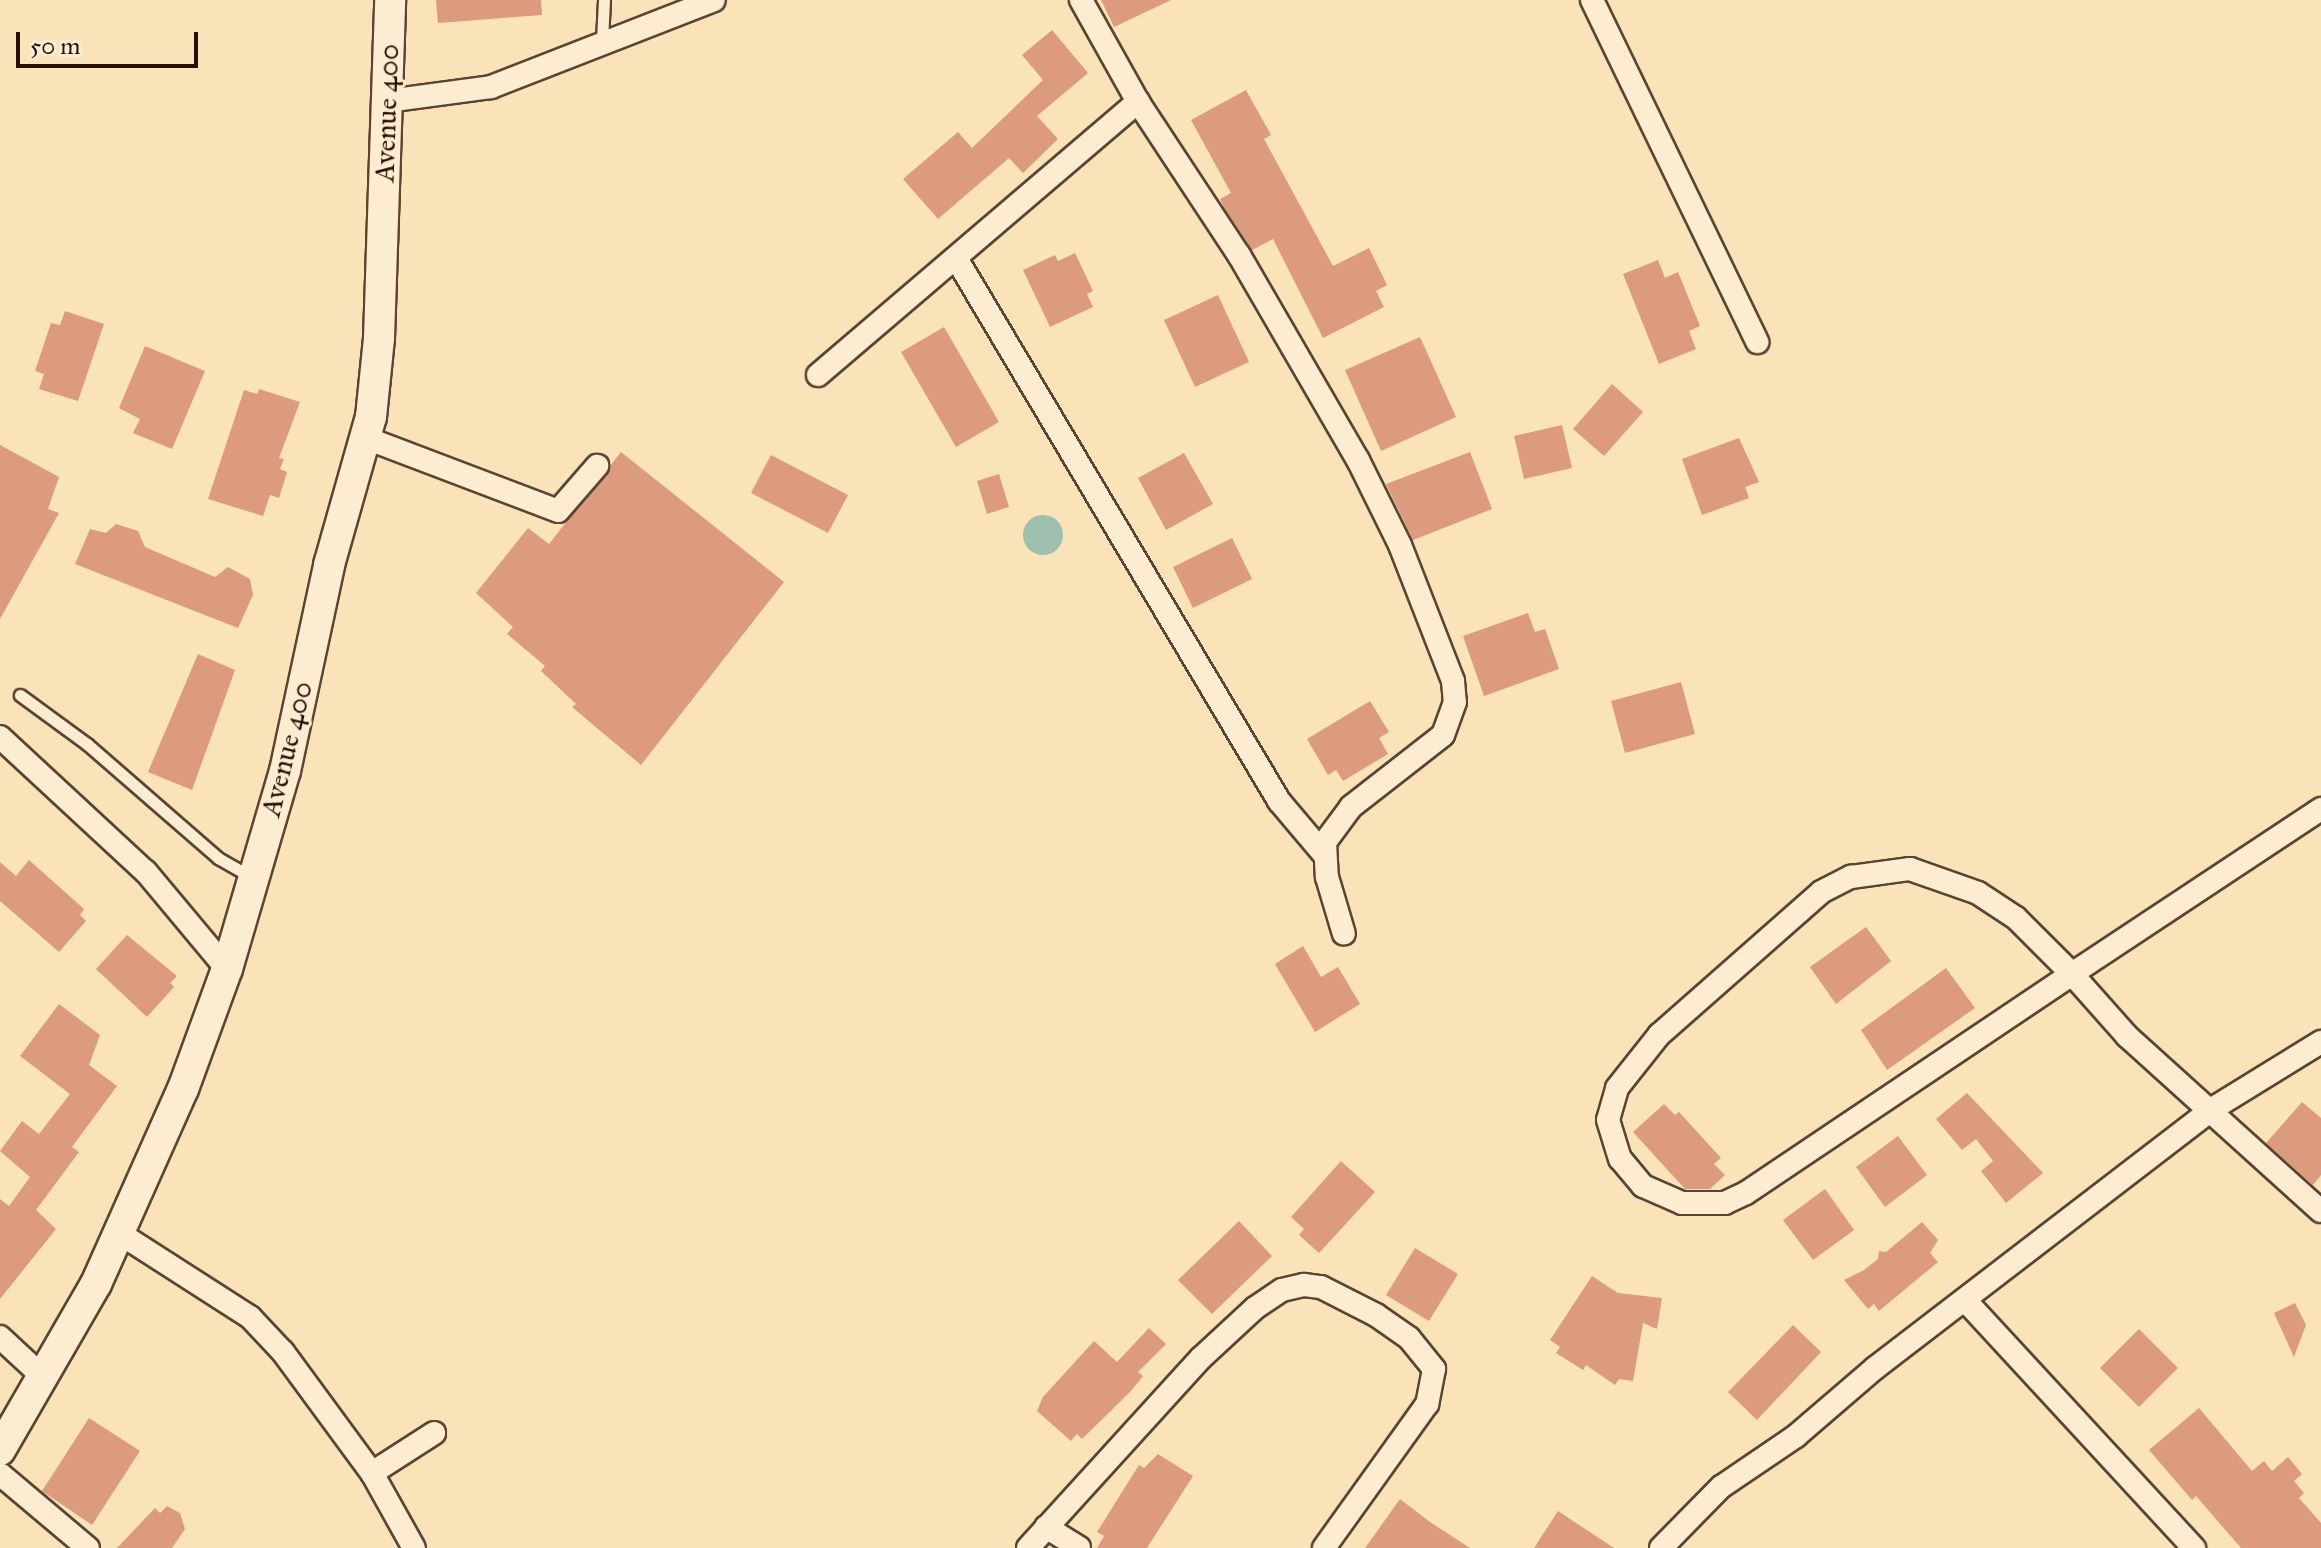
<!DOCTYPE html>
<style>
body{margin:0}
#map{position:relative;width:2321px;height:1548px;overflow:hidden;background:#fae2b9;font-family:"IM FELL Great Primer",serif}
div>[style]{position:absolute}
.water>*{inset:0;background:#9ebeae}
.round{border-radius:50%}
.building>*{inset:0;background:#dc9b7f}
.roads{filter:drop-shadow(2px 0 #5b4431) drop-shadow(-2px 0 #5b4431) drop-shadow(0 2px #5b4431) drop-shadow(0 -2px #5b4431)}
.service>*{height:11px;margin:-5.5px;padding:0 5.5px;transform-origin:5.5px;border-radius:5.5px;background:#fcecd2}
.minor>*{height:22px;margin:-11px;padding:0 11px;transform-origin:11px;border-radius:11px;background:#fcecd2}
.secondary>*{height:30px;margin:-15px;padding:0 15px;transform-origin:15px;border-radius:15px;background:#fcecd2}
span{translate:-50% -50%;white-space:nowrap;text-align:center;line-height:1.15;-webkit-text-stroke:6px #fcecd2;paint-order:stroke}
.street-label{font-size:28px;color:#260f04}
.scale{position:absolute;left:16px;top:32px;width:182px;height:36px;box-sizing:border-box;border:4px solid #260f04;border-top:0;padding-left:10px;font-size:24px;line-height:28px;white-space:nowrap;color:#260f04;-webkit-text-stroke:6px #fcecd2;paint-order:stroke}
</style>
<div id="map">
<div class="water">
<i class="round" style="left:1023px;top:515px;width:40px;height:40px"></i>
</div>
<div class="building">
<i style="clip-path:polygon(436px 0,541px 0,542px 15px,438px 23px)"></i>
<i style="clip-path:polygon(1101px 0,1171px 0,1114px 27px)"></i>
<i style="clip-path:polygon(1052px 30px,1088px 73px,1037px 116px,1058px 139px,1023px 173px,1009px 158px,938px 219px,903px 179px,958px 132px,972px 148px,1043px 80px,1022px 55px)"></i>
<i style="clip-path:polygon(1246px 90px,1271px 135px,1264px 139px,1333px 266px,1369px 248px,1387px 285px,1376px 291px,1384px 307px,1323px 338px,1273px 239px,1252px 250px,1225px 209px,1220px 199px,1231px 193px,1191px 120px)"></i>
<i style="clip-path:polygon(1075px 253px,1093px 291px,1087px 294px,1093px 307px,1050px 327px,1023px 270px,1055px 255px,1058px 261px)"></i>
<i style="clip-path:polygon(1658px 260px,1665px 278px,1678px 272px,1700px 326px,1689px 331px,1696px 349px,1659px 364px,1623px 274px)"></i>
<i style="clip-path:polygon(1218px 295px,1249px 362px,1195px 387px,1164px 320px)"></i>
<i style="clip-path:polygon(65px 311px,104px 324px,78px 401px,39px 389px,44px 374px,35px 371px,51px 323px,60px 325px)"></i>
<i style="clip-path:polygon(944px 327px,999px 422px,956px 447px,901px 352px)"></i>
<i style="clip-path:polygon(1420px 337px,1456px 417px,1381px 451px,1345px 370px)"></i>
<i style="clip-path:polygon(145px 346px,205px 371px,172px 449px,133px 433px,140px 419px,119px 408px)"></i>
<i style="clip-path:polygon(1612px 384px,1643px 412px,1604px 456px,1573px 429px)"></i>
<i style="clip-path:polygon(259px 389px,300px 402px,279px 458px,284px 459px,280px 469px,287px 472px,279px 498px,270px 495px,263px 516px,208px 499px,244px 390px,257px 394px)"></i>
<i style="clip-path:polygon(1562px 425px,1572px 468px,1524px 479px,1514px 436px)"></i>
<i style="clip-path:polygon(1739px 438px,1759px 482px,1745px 487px,1749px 498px,1702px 515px,1682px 459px)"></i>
<i style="clip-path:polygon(0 445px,59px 477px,48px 509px,59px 513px,0 619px)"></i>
<i style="clip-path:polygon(621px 452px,784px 582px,641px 765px,572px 707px,576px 704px,541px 671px,545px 666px,507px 634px,513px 627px,476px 593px,528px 528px,549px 544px)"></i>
<i style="clip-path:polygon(1470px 452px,1492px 509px,1413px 540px,1386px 484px)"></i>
<i style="clip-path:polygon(1184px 453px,1213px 504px,1166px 530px,1138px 478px)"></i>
<i style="clip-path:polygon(771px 455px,848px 495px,828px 533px,751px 493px)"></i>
<i style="clip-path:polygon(999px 474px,1009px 507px,987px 514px,977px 481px)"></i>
<i style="clip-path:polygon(116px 524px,138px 531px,145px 547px,215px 577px,228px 567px,250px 579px,253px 595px,238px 628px,75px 564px,90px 529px,106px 533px)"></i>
<i style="clip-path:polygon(1232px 538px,1252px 579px,1193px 608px,1173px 567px)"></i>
<i style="clip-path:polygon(1528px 613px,1535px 632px,1545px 629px,1559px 669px,1484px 696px,1463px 636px)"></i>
<i style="clip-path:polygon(198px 654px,235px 670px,192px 790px,148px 772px)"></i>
<i style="clip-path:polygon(1681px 682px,1695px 734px,1625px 753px,1611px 701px)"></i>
<i style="clip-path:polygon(1370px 701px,1389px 732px,1379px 738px,1388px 754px,1343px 781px,1336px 770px,1328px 775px,1307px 739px)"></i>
<i style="clip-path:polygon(29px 860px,84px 909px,80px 915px,86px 921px,59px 952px,0 901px,0 862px,16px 876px)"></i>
<i style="clip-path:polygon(1866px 927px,1891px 961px,1836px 1004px,1810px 967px)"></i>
<i style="clip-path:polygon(127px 935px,177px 976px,170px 983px,174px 987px,147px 1017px,96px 969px)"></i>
<i style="clip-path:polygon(1303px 946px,1321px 977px,1338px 967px,1360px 1004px,1315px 1032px,1275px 964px)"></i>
<i style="clip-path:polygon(1946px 968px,1975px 1008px,1887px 1070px,1861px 1030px)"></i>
<i style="clip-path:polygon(59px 1004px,100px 1035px,89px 1065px,117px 1086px,72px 1147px,79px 1152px,36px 1210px,56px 1229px,0 1299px,0 1199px,9px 1206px,30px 1177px,0 1151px,22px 1121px,39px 1134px,70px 1094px,20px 1056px)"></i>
<i style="clip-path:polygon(1967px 1093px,2043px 1173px,2006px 1203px,1981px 1171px,1993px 1161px,1976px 1139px,1962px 1150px,1936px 1119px)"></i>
<i style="clip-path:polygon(2302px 1102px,2321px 1118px,2321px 1175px,2313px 1185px,2266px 1143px)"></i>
<i style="clip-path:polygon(1664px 1104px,1675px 1115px,1679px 1112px,1721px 1158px,1714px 1164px,1725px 1175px,1710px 1189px,1685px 1189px,1633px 1132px)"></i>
<i style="clip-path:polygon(1898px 1136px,1927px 1175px,1885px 1207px,1856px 1167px)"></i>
<i style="clip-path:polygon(1341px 1161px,1375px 1192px,1319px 1253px,1299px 1235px,1304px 1229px,1291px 1217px)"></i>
<i style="clip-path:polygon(1825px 1189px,1854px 1230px,1813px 1260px,1783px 1220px)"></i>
<i style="clip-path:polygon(1239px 1221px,1272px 1256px,1212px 1314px,1178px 1280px)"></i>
<i style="clip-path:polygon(1922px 1222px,1938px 1240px,1930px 1253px,1938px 1262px,1879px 1311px,1874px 1304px,1868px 1309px,1844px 1280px,1864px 1270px,1878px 1259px,1879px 1251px,1886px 1252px)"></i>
<i style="clip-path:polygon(1415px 1248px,1458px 1274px,1429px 1321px,1386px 1295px)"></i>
<i style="clip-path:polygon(1592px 1276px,1618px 1293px,1662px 1298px,1657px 1329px,1643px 1323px,1633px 1381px,1619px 1379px,1615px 1385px,1586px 1365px,1583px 1370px,1556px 1353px,1560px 1347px,1550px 1340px)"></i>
<i style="clip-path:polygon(2295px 1303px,2306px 1325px,2294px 1357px,2274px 1313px)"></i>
<i style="clip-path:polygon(1793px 1325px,1821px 1352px,1757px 1420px,1728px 1392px)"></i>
<i style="clip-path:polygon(1149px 1328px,1166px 1344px,1138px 1372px,1143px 1376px,1130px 1392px,1082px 1439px,1077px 1434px,1071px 1441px,1037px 1411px,1043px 1397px,1094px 1341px,1117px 1362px)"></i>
<i style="clip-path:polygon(2139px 1329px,2178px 1368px,2139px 1407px,2100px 1368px)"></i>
<i style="clip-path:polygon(2199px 1408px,2252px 1471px,2264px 1461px,2272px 1471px,2288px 1457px,2302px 1474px,2294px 1481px,2304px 1493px,2299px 1498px,2321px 1523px,2321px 1548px,2241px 1548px,2196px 1496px,2192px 1500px,2149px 1450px)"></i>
<i style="clip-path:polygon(89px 1418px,140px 1451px,92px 1525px,42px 1491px)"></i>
<i style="clip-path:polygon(1158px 1454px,1193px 1476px,1147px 1548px,1097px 1548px,1104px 1536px,1097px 1532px,1139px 1465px,1144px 1468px)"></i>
<i style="clip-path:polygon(1400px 1499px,1430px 1522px,1470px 1548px,1365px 1548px)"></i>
<i style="clip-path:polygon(167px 1506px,180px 1513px,185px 1529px,172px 1548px,117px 1548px,155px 1508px,160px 1513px)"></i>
<i style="clip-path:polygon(1558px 1511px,1614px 1548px,1534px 1548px)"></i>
</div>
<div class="roads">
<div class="service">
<i style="left:602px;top:41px;width:41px;rotate:-87.2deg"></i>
<i style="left:20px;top:695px;width:83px;rotate:36.2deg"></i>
<i style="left:87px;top:744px;width:174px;rotate:41deg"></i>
<i style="left:218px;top:858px;width:40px;rotate:29.7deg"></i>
</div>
<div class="minor">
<i style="left:1081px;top:0;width:117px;rotate:60.8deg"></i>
<i style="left:1138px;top:102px;width:183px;rotate:56.6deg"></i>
<i style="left:1239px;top:255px;width:237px;rotate:59.9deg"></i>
<i style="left:1358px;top:460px;width:95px;rotate:63.7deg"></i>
<i style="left:1400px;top:545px;width:146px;rotate:68.7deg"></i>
<i style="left:1453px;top:681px;width:21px;rotate:85deg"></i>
<i style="left:1455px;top:702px;width:35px;rotate:110deg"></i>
<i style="left:1443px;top:735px;width:117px;rotate:142deg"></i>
<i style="left:1351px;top:807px;width:44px;rotate:126.6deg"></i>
<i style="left:1325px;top:842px;width:35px;rotate:87deg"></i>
<i style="left:1327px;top:877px;width:59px;rotate:73.4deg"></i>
<i style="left:1592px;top:0;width:380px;rotate:64.2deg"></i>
<i style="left:388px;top:101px;width:104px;rotate:-7.7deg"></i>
<i style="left:491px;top:87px;width:239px;rotate:-21.3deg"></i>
<i style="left:956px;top:258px;width:632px;rotate:59.25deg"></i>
<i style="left:1279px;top:801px;width:68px;rotate:49.8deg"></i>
<i style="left:818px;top:375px;width:421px;rotate:-40.5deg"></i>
<i style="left:366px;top:438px;width:205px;rotate:20.8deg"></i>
<i style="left:558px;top:511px;width:60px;rotate:-49.1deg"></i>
<i style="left:0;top:737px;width:199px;rotate:42.8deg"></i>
<i style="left:146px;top:872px;width:126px;rotate:50.1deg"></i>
<i style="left:2321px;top:809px;width:299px;rotate:146.5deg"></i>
<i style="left:2072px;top:974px;width:393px;rotate:146.1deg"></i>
<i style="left:1746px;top:1193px;width:23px;rotate:155deg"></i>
<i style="left:1725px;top:1203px;width:43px;rotate:180deg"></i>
<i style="left:1682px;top:1203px;width:43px;rotate:-156.4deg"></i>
<i style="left:1643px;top:1186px;width:35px;rotate:-130deg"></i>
<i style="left:1620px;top:1159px;width:41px;rotate:-107.1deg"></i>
<i style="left:1608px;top:1120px;width:33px;rotate:-74deg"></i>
<i style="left:1617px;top:1088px;width:68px;rotate:-51.6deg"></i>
<i style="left:1659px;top:1035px;width:216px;rotate:-41.4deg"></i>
<i style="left:1821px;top:892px;width:34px;rotate:-27deg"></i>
<i style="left:1851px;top:877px;width:60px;rotate:-7.7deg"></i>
<i style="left:1910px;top:869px;width:72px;rotate:19.4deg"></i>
<i style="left:1978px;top:893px;width:45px;rotate:33.3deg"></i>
<i style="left:2016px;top:918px;width:79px;rotate:45deg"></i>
<i style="left:2072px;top:974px;width:83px;rotate:48.4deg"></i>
<i style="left:2127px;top:1036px;width:261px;rotate:42.1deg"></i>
<i style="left:119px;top:1233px;width:156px;rotate:32.7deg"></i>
<i style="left:250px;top:1317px;width:48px;rotate:46.7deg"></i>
<i style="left:283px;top:1352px;width:150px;rotate:53.7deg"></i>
<i style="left:372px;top:1473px;width:86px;rotate:60.8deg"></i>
<i style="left:1965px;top:1300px;width:338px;rotate:47.3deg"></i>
<i style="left:0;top:1337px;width:57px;rotate:42.9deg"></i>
<i style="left:372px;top:1473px;width:74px;rotate:-32.8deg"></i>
<i style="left:0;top:1474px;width:115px;rotate:40.1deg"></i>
<i style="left:1046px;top:1527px;width:39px;rotate:32deg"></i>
<i style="left:1028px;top:1548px;width:257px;rotate:-47.7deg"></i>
<i style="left:1201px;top:1358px;width:74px;rotate:-42.8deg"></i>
<i style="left:1255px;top:1308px;width:32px;rotate:-34deg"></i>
<i style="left:1282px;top:1290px;width:23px;rotate:-13deg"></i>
<i style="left:1304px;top:1285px;width:17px;rotate:7deg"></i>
<i style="left:1321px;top:1287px;width:62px;rotate:27deg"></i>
<i style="left:1376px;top:1315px;width:40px;rotate:34.9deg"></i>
<i style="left:1409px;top:1338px;width:40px;rotate:51deg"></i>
<i style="left:1434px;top:1369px;width:36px;rotate:101deg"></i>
<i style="left:1427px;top:1404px;width:177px;rotate:125.6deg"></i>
<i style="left:1661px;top:1548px;width:86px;rotate:-45.5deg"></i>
<i style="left:1721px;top:1487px;width:91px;rotate:-34.2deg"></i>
<i style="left:1796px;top:1436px;width:104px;rotate:-40.7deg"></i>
<i style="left:1875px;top:1368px;width:425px;rotate:-37.5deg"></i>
<i style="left:2212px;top:1109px;width:128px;rotate:-31.6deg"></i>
</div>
<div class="secondary">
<i style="left:0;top:1450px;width:192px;rotate:-60deg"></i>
<i style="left:96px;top:1284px;width:214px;rotate:-66deg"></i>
<i style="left:183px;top:1089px;width:128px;rotate:-69.9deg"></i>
<i style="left:227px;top:969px;width:206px;rotate:-73.7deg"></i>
<i style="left:285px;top:771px;width:211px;rotate:-77.9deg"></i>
<i style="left:329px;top:565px;width:154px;rotate:-74.2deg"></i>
<i style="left:371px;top:417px;width:79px;rotate:-84.2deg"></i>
<i style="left:379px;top:338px;width:338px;rotate:-88.1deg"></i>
</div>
</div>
<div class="street-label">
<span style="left:387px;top:113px;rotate:-88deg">Avenue 400</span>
<span style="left:287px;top:749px;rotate:-76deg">Avenue 400</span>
</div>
<div class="scale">50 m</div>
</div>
